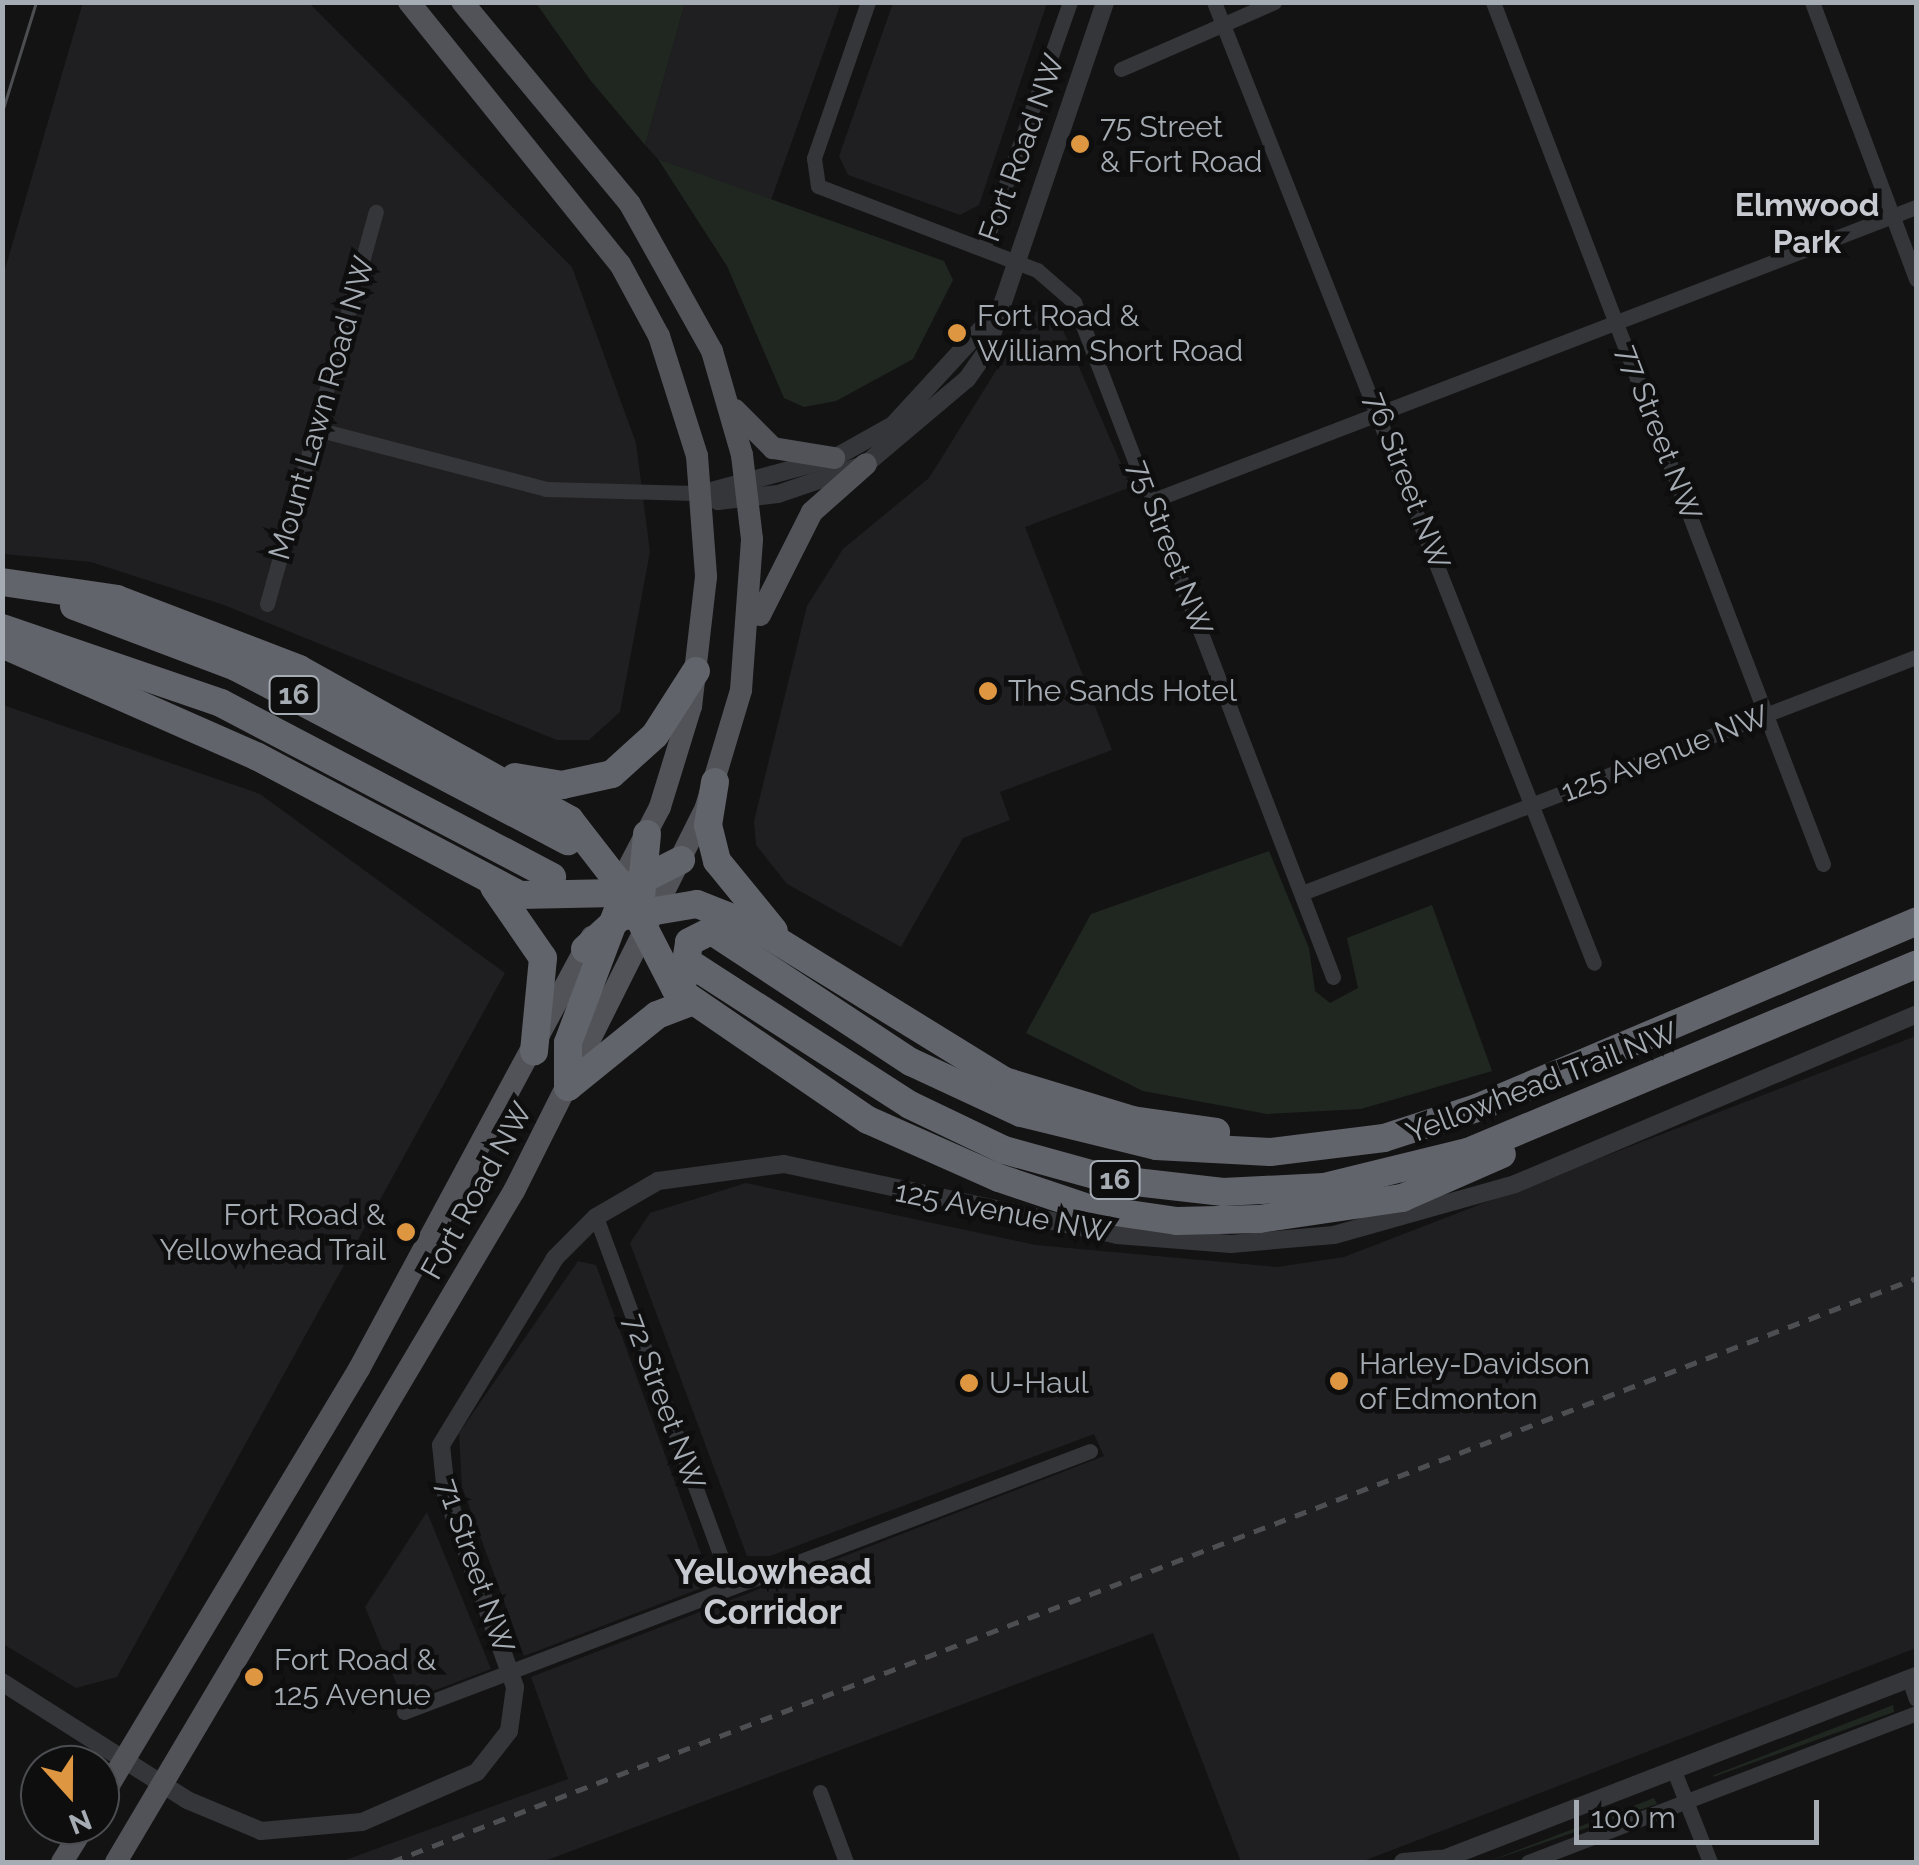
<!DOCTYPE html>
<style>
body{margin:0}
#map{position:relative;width:1919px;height:1865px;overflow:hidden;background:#131314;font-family:Raleway,sans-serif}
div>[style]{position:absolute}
.built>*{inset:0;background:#1f1f21}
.green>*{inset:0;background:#202720}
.minor>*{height:15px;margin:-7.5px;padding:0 7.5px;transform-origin:7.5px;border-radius:7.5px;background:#353639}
.tertiary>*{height:18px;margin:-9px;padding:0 9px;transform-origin:9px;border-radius:9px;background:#353639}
.primary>*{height:22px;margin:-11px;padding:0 11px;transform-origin:11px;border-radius:11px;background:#515358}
.motorway>*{height:28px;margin:-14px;padding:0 14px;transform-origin:14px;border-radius:14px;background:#61646a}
.tram>*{height:2.5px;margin:-1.25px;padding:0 1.25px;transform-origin:1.25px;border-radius:1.25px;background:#4c4e52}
.rail>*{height:5px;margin-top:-2.5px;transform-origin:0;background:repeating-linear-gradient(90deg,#4c4e52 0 12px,transparent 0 22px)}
.dots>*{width:28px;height:28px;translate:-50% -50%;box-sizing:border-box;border:5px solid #0e0e0f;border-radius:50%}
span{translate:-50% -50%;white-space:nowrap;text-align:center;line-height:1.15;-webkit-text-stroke:9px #0e0e0f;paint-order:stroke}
.shield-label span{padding:2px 8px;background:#0e0e0f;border:2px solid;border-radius:8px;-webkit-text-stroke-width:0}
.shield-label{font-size:28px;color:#a6acb3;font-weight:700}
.poi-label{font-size:30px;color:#a6acb3}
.left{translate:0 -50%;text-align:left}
.right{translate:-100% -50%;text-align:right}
.street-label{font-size:30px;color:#a6acb3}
.neighbourhood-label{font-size:32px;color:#c7cad0;font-weight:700}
.quarter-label{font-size:35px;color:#c7cad0;font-weight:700}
.frame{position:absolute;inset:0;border:5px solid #a6acb3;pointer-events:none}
.north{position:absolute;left:20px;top:1745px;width:100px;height:100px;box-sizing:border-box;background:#0e0e0f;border:2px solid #4b4d51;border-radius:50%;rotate:159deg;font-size:28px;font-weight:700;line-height:40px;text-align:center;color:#a6acb3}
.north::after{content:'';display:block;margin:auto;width:35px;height:45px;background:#de9641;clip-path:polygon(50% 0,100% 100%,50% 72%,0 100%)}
.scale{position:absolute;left:1574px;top:1800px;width:245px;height:45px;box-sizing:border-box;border:5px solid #a6acb3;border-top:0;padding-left:12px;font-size:30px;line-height:35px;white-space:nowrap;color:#a6acb3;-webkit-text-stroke:8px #0e0e0f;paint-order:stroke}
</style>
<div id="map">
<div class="built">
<i style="clip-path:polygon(83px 2px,309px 3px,572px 267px,636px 443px,650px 552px,620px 712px,589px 740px,557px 740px,224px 605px,91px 562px,3px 554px,3px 276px)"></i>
<i style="clip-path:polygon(685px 3px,841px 3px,771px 200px,658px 159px,645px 145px)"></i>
<i style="clip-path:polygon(893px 3px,1047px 3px,979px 205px,960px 215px,848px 175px,839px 156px)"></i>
<i style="clip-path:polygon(1050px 300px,1131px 487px,1025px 527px,1112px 750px,1000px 792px,1010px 820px,963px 838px,901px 947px,787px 884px,756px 845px,754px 821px,807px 606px,843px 549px,929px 478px,1029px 318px)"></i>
<i style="clip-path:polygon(3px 705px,260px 794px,505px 973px,117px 1677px,76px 1688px,3px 1644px)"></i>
<i style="clip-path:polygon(1916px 1036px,1916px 1648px,1361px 1862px,1241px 1862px,1153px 1633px,542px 1862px,340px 1862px,568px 1779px,531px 1677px,1104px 1456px,1094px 1434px,770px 1556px,747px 1556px,630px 1243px,650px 1213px,746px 1183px,1036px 1245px,1277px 1267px,1344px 1257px)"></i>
<i style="clip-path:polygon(578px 1261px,596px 1265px,712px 1584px,524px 1656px,462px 1487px,459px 1433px)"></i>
<i style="clip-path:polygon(427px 1512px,491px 1669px,404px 1702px,365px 1607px)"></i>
</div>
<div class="green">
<i style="clip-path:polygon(536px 3px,685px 3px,645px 145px,591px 81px)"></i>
<i style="clip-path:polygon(658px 159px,944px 261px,953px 280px,913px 359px,836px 401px,804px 407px,784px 398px,727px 266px)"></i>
<i style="clip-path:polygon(1269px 851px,1309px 948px,1315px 991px,1330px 1003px,1358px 988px,1347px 938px,1432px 905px,1492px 1071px,1361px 1109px,1267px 1114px,1143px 1091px,1026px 1033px,1091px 914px)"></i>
<i style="clip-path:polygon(1893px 1705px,1894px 1712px,1713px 1777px,1714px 1775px)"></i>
<i style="clip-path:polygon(1654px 1798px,1657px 1804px,1487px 1862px)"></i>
</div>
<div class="minor">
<i style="left:868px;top:2px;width:165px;rotate:109.1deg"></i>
<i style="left:814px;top:158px;width:28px;rotate:82deg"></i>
<i style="left:818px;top:186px;width:235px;rotate:21deg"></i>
<i style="left:1037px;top:270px;width:49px;rotate:40.9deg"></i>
<i style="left:1074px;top:302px;width:723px;rotate:69.01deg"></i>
<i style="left:1214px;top:2px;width:1033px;rotate:68.43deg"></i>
<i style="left:1493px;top:2px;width:923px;rotate:69.05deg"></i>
<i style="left:1812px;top:2px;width:296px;rotate:69.4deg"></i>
<i style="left:1121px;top:69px;width:167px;rotate:-23.6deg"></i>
<i style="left:983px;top:249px;width:262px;rotate:-70.6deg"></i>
<i style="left:320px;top:430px;width:234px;rotate:14.6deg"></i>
<i style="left:546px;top:489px;width:158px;rotate:1.5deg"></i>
<i style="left:1151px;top:501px;width:820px;rotate:-21.02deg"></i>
<i style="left:267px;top:604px;width:407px;rotate:-74.5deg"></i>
<i style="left:1302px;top:893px;width:658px;rotate:-21.03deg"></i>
<i style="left:596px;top:1217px;width:393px;rotate:69.8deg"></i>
<i style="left:1909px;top:1679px;width:21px;rotate:71deg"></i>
<i style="left:404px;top:1712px;width:734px;rotate:-20.83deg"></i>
<i style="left:1674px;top:1771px;width:98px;rotate:68.4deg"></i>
<i style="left:820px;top:1792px;width:75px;rotate:69.6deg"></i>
<i style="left:1528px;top:1862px;width:416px;rotate:-21deg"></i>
</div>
<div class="tertiary">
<i style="left:704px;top:493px;width:16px;rotate:30deg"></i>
<i style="left:718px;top:501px;width:60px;rotate:-6.7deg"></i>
<i style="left:778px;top:494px;width:93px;rotate:-18.8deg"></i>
<i style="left:866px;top:464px;width:132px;rotate:-40.1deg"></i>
<i style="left:967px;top:379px;width:33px;rotate:-55deg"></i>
<i style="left:986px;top:352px;width:370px;rotate:-71.2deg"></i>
<i style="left:704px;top:493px;width:135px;rotate:-15.1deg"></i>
<i style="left:834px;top:458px;width:68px;rotate:-29.2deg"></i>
<i style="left:893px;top:425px;width:151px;rotate:-47.4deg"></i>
<i style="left:2px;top:1682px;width:219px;rotate:32.5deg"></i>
<i style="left:187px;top:1800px;width:80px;rotate:22.7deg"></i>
<i style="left:261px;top:1831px;width:101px;rotate:-5.1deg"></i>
<i style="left:362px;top:1822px;width:125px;rotate:-23.5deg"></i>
<i style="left:477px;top:1772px;width:52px;rotate:-52deg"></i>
<i style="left:509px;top:1731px;width:44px;rotate:-82.2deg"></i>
<i style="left:515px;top:1687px;width:206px;rotate:-109.6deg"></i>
<i style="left:446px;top:1493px;width:48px;rotate:-95.9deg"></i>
<i style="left:441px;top:1445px;width:219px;rotate:-58.6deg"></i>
<i style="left:555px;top:1258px;width:58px;rotate:-45deg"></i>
<i style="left:596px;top:1217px;width:72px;rotate:-30.1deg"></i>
<i style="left:658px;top:1181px;width:127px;rotate:-7.7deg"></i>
<i style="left:784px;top:1164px;width:340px;rotate:12deg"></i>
<i style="left:1117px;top:1235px;width:114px;rotate:4.5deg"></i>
<i style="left:1231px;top:1244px;width:103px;rotate:-5deg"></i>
<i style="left:1334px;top:1235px;width:188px;rotate:-15.7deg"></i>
<i style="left:1515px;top:1184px;width:435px;rotate:-22.9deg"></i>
<i style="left:1403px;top:1862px;width:38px;rotate:-5deg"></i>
<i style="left:1436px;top:1862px;width:515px;rotate:-21.18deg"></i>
</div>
<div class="primary">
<i style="left:409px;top:2px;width:336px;rotate:51.2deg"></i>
<i style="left:620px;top:264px;width:82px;rotate:61.6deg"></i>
<i style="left:659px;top:336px;width:126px;rotate:72.4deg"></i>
<i style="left:697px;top:456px;width:121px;rotate:85.7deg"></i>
<i style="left:706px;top:577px;width:130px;rotate:96.6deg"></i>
<i style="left:691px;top:706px;width:106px;rotate:107.1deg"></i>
<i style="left:660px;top:807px;width:99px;rotate:117.6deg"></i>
<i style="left:735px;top:410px;width:54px;rotate:45deg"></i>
<i style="left:773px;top:448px;width:62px;rotate:9.3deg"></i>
<i style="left:760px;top:615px;width:115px;rotate:-63.2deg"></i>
<i style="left:812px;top:512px;width:72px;rotate:-41.6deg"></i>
<i style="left:100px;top:1800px;width:503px;rotate:-59deg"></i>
<i style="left:359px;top:1369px;width:491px;rotate:-61.7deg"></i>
<i style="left:62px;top:1862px;width:44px;rotate:-58.1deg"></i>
<i style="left:116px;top:1862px;width:780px;rotate:-59.33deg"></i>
<i style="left:514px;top:1191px;width:429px;rotate:-63.4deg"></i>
<i style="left:706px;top:807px;width:122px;rotate:-73.3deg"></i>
<i style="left:741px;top:690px;width:151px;rotate:-85.8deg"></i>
<i style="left:752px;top:539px;width:85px;rotate:-96.8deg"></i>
<i style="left:742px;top:455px;width:108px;rotate:-106.1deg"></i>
<i style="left:712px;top:351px;width:168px;rotate:-119.2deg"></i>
<i style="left:630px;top:204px;width:263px;rotate:-129.7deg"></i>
</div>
<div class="motorway">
<i style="left:2px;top:582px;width:116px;rotate:8.4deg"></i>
<i style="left:117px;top:599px;width:195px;rotate:21deg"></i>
<i style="left:299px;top:669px;width:310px;rotate:29.1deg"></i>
<i style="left:570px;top:820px;width:90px;rotate:52.2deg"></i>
<i style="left:625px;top:891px;width:162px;rotate:110.6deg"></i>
<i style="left:568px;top:1043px;width:44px;rotate:90deg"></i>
<i style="left:74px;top:606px;width:173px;rotate:20.6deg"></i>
<i style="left:236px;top:667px;width:375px;rotate:27.7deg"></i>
<i style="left:2px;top:628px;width:231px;rotate:18.9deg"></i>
<i style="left:221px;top:703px;width:374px;rotate:27.7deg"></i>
<i style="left:2px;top:644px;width:278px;rotate:23.8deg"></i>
<i style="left:256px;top:756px;width:298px;rotate:27.8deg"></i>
<i style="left:520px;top:895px;width:96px;rotate:-1.2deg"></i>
<i style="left:616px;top:893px;width:73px;rotate:-26.9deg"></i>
<i style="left:515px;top:777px;width:48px;rotate:9.7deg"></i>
<i style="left:562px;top:785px;width:51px;rotate:-12.4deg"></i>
<i style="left:612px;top:774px;width:58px;rotate:-42.2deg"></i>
<i style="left:655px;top:735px;width:76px;rotate:-57.4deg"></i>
<i style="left:715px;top:782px;width:44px;rotate:99.2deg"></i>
<i style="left:708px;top:825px;width:37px;rotate:76deg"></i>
<i style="left:717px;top:861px;width:90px;rotate:50.8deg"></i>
<i style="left:647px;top:834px;width:84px;rotate:95.4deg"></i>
<i style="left:639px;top:918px;width:79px;rotate:62.8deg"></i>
<i style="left:675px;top:988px;width:234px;rotate:34.4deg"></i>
<i style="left:868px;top:1120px;width:143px;rotate:23.9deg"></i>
<i style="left:999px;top:1178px;width:94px;rotate:18.6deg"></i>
<i style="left:1088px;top:1208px;width:90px;rotate:8.3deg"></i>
<i style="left:1177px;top:1221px;width:82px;rotate:-1.4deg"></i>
<i style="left:1259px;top:1219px;width:145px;rotate:-8.4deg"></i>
<i style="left:1402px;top:1198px;width:109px;rotate:-23.7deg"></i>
<i style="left:494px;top:887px;width:86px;rotate:55.4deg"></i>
<i style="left:543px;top:958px;width:94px;rotate:95.5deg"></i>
<i style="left:715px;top:933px;width:235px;rotate:33.4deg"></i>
<i style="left:911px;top:1062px;width:121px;rotate:24.9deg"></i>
<i style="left:1021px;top:1113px;width:139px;rotate:13.7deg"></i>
<i style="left:1156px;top:1146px;width:114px;rotate:3deg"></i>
<i style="left:1270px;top:1152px;width:115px;rotate:-7deg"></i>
<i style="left:1384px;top:1138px;width:98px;rotate:-17.9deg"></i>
<i style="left:1477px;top:1108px;width:477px;rotate:-23deg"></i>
<i style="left:585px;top:949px;width:47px;rotate:-42.4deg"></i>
<i style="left:620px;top:917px;width:78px;rotate:-9.6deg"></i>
<i style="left:697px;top:904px;width:62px;rotate:21.6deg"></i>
<i style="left:755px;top:927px;width:293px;rotate:31.7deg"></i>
<i style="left:1004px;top:1081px;width:134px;rotate:16.9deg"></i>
<i style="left:1132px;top:1120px;width:85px;rotate:8.1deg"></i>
<i style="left:691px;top:964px;width:260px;rotate:32.8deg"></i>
<i style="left:910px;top:1105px;width:104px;rotate:25.6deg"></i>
<i style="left:1004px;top:1150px;width:109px;rotate:15.4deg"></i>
<i style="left:1109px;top:1179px;width:115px;rotate:6.5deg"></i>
<i style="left:1223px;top:1192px;width:101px;rotate:-2.8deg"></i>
<i style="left:1324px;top:1187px;width:148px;rotate:-13.7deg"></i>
<i style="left:1468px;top:1152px;width:485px;rotate:-22.7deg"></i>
<i style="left:683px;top:981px;width:39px;rotate:-81deg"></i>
<i style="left:689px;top:942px;width:45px;rotate:-26.6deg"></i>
<i style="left:568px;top:1087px;width:114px;rotate:-39deg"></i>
<i style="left:657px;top:1015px;width:36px;rotate:-21deg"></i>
</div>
<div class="tram">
<i style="left:2px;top:112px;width:115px;rotate:-72.8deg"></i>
</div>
<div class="rail">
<i style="left:391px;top:1862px;width:1633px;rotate:-20.95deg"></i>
</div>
<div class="dots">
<i style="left:1080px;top:144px;background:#de9641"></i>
<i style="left:957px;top:333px;background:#de9641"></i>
<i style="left:988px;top:691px;background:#de9641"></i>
<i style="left:406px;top:1232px;background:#de9641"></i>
<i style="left:1339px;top:1381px;background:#de9641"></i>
<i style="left:969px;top:1383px;background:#de9641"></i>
<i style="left:254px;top:1677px;background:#de9641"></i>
</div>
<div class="shield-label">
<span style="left:294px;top:695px">16</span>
<span style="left:1115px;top:1180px">16</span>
</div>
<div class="poi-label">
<span class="left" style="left:1100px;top:144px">75 Street<br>&amp; Fort Road</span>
<span class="left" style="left:977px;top:333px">Fort Road &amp;<br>William Short Road</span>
<span class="left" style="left:1008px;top:691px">The Sands Hotel</span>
<span class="right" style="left:386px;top:1232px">Fort Road &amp;<br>Yellowhead Trail</span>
<span class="left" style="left:1359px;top:1381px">Harley-Davidson<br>of Edmonton</span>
<span class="left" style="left:989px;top:1383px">U-Haul</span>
<span class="left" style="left:274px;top:1677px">Fort Road &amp;<br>125 Avenue</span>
</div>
<div class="street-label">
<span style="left:1022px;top:148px;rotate:-70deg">Fort Road NW</span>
<span style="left:322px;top:408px;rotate:-74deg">Mount Lawn Road NW</span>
<span style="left:1659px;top:433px;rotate:69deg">77 Street NW</span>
<span style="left:1407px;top:481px;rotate:69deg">76 Street NW</span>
<span style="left:1170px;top:548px;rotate:69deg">75 Street NW</span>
<span style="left:1665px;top:754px;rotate:-21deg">125 Avenue NW</span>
<span style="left:1542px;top:1083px;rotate:-21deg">Yellowhead Trail NW</span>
<span style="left:477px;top:1191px;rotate:-61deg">Fort Road NW</span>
<span style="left:1003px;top:1212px;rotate:11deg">125 Avenue NW</span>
<span style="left:664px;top:1402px;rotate:70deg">72 Street NW</span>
<span style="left:475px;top:1566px;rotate:71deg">71 Street NW</span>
</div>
<div class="neighbourhood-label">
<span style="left:1807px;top:224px">Elmwood<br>Park</span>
</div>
<div class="quarter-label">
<span style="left:773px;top:1592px">Yellowhead<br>Corridor</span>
</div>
<div class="frame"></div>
<div class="north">N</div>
<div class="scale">100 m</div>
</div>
